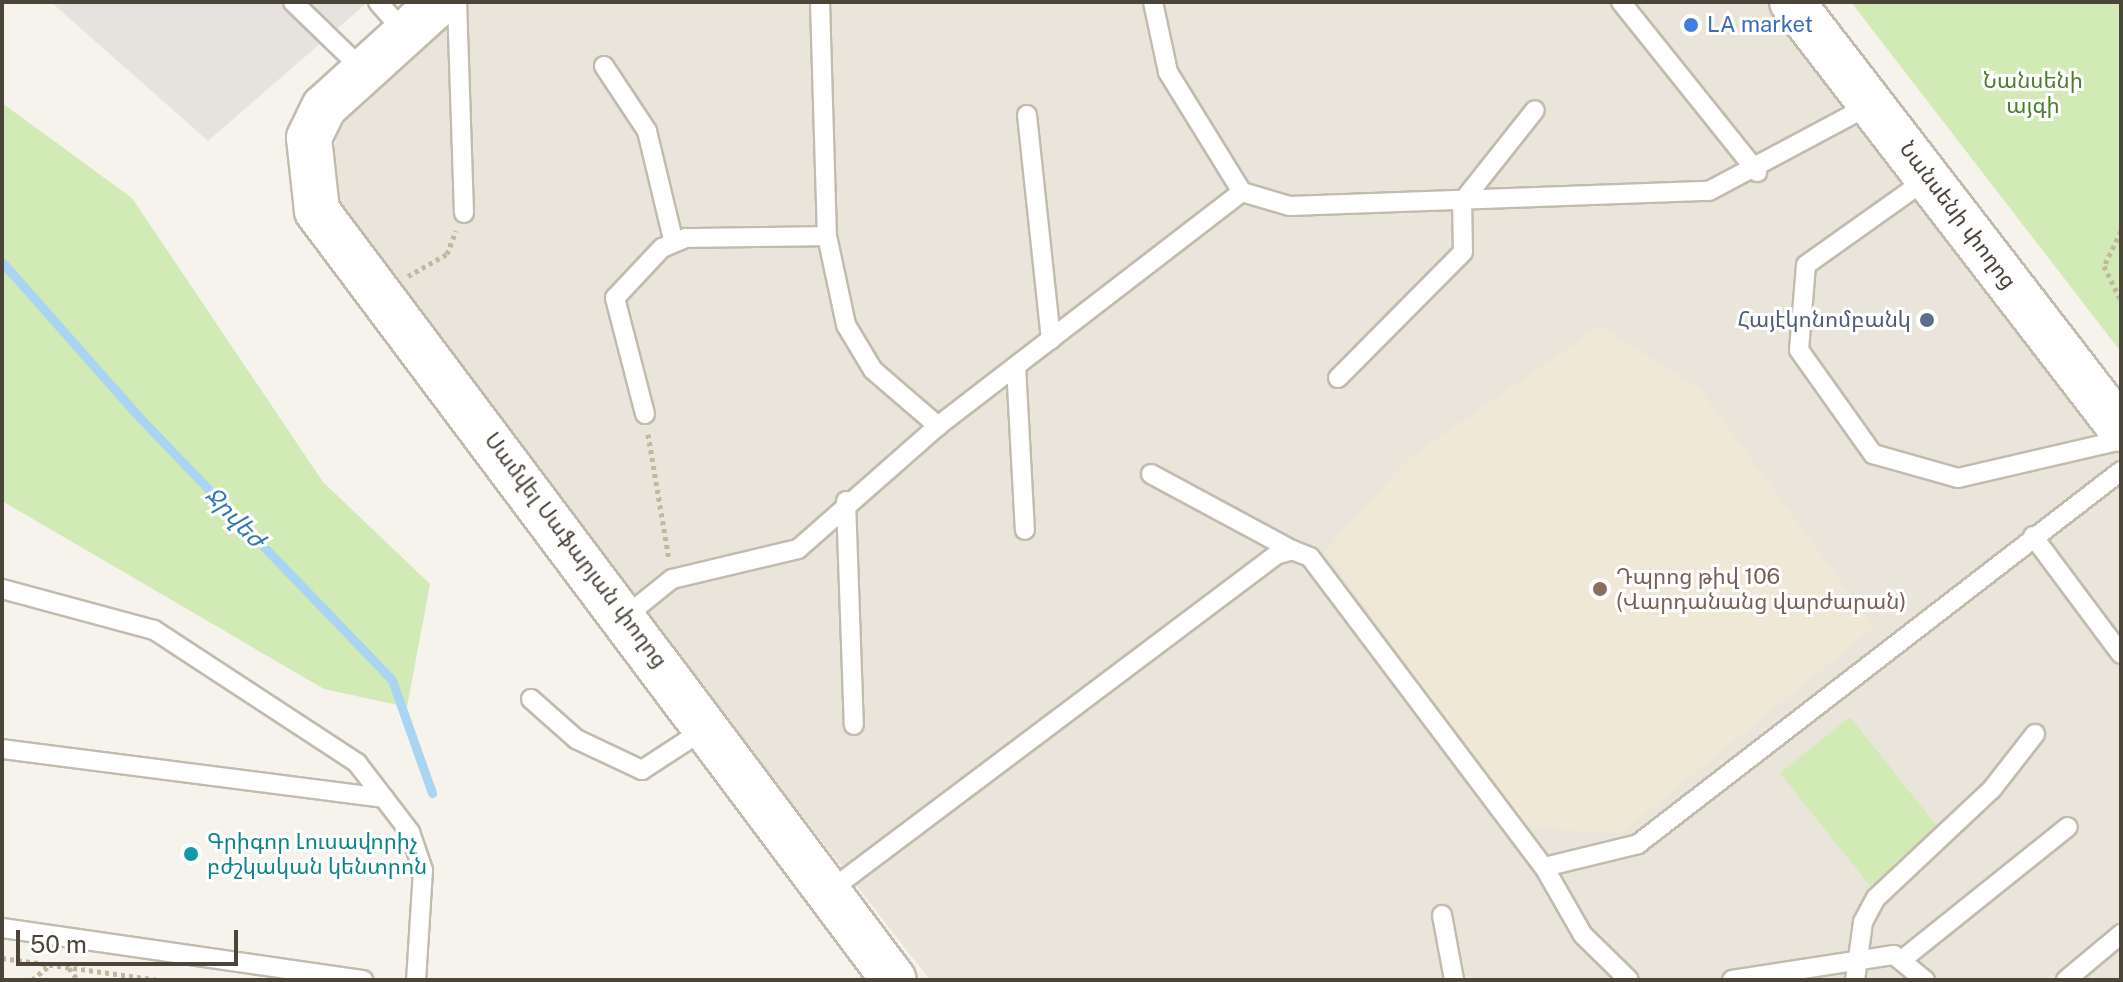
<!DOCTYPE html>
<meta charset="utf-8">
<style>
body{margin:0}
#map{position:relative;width:2123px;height:982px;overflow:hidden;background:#f6f3ec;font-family:"Public Sans","Noto Sans Armenian",sans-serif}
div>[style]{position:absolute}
.residential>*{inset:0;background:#eae5da}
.industrial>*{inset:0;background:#e6e2dd}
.education>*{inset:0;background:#efe8d6}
.green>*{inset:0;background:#d2eab5}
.stream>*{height:9px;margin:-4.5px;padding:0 4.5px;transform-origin:4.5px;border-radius:4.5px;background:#a9d4f2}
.path>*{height:5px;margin-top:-2.5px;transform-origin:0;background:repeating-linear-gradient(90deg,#c4b79f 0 4px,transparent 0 8px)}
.roads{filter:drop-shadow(2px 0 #c2bbae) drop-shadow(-2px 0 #c2bbae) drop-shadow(0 2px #c2bbae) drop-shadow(0 -2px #c2bbae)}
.service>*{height:18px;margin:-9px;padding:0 9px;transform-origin:9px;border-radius:9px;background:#fff}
.tertiary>*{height:44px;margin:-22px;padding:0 22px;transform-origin:22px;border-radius:22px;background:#fff}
.dots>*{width:22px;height:22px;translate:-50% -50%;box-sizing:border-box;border:4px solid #fff;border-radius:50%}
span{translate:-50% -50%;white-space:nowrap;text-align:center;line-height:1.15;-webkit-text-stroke:6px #fff;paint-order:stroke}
.shop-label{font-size:22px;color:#366cbe}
.left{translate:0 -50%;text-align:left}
.park-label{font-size:22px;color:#4a7f2a}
.street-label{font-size:22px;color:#4b4439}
.service-label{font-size:22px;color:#4e5e75}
.right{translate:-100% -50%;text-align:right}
.education-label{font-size:22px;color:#785e54}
.culture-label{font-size:22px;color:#0d838f}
.water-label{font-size:24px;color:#2e7ab2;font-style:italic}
.frame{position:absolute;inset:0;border:4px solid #4b4439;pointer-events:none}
.scale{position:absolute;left:16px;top:930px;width:222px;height:36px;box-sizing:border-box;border:4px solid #4b4439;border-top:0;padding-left:10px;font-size:24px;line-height:28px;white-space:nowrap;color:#4b4439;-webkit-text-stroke:6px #fff;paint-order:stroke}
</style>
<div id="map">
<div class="residential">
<i style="clip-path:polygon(467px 2px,1768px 2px,2121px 454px,2121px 980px,930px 980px,342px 227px,328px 180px,338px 129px)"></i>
</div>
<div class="industrial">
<i style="clip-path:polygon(51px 2px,368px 2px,208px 141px)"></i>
</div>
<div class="education">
<i style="clip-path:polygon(1600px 326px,1700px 389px,1874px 627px,1621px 833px,1523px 828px,1325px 551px,1409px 458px)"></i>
</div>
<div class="green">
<i style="clip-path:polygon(1851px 2px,2121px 2px,2121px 352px)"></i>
<i style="clip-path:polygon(2px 103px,132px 198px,323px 482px,430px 584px,407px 707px,324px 689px,2px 501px)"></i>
<i style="clip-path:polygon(1850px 717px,1940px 830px,1870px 886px,1780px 773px)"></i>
</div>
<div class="stream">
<i style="left:2px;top:262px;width:210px;rotate:48.5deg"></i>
<i style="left:141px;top:419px;width:362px;rotate:46.1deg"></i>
<i style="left:392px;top:680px;width:120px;rotate:70.5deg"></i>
</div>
<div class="path">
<i style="left:2121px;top:231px;width:39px;rotate:116deg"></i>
<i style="left:2104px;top:266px;width:39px;rotate:64deg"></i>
<i style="left:408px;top:276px;width:45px;rotate:-29.4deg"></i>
<i style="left:447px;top:254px;width:25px;rotate:-69deg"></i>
<i style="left:648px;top:434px;width:127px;rotate:80.5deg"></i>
<i style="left:2px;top:958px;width:158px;rotate:8deg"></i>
<i style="left:69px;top:968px;width:15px;rotate:53deg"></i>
<i style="left:32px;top:980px;width:23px;rotate:-40deg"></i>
</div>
<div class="roads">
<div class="service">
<i style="left:293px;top:2px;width:95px;rotate:44.1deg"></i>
<i style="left:378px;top:2px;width:40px;rotate:49deg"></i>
<i style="left:457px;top:2px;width:211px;rotate:88.1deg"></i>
<i style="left:820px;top:2px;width:234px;rotate:88.3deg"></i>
<i style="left:827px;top:236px;width:91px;rotate:77.9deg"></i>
<i style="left:846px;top:325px;width:52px;rotate:59deg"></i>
<i style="left:873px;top:370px;width:86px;rotate:40.7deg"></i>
<i style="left:1621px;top:2px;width:218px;rotate:51.3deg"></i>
<i style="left:604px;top:66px;width:78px;rotate:56.5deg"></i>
<i style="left:647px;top:131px;width:111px;rotate:76.5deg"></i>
<i style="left:1027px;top:115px;width:226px;rotate:83.9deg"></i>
<i style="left:1927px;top:179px;width:148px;rotate:144.6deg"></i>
<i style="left:1806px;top:265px;width:85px;rotate:94.7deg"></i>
<i style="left:1799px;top:350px;width:128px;rotate:54.6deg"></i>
<i style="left:1873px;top:454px;width:88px;rotate:15.8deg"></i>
<i style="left:1958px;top:478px;width:167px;rotate:-13.1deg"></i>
<i style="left:1242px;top:192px;width:50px;rotate:16.3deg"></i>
<i style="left:1290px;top:206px;width:419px;rotate:-2.1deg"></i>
<i style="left:1709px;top:191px;width:183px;rotate:-28.1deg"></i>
<i style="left:1016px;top:366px;width:164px;rotate:86.9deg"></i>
<i style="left:1338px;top:378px;width:177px;rotate:-45.2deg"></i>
<i style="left:1463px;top:252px;width:50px;rotate:-91.1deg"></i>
<i style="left:1462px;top:202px;width:117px;rotate:-51.6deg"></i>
<i style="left:645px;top:414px;width:120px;rotate:-104.5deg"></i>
<i style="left:615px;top:298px;width:69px;rotate:-46.8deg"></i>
<i style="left:662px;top:248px;width:26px;rotate:-23deg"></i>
<i style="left:686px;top:238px;width:141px;rotate:-0.8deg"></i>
<i style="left:1151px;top:474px;width:160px;rotate:28.3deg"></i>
<i style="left:846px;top:501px;width:224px;rotate:88deg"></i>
<i style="left:2033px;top:536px;width:147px;rotate:53.3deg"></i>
<i style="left:2px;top:589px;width:157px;rotate:15.1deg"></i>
<i style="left:154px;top:630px;width:243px;rotate:33.2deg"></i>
<i style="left:357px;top:763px;width:87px;rotate:52.5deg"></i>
<i style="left:410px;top:832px;width:40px;rotate:71.1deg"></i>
<i style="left:423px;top:870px;width:110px;rotate:93.6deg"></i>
<i style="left:626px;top:616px;width:59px;rotate:-38.8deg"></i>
<i style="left:672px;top:579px;width:130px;rotate:-13.4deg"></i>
<i style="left:798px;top:549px;width:186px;rotate:-41.3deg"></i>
<i style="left:938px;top:426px;width:384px;rotate:-37.6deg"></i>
<i style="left:1242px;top:192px;width:141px;rotate:-121.7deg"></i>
<i style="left:1168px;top:72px;width:72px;rotate:-102.1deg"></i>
<i style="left:531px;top:699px;width:60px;rotate:41.6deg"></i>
<i style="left:576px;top:739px;width:73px;rotate:25.2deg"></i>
<i style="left:642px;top:770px;width:79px;rotate:-33.1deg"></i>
<i style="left:2px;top:749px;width:385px;rotate:7.3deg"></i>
<i style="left:1544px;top:867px;width:97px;rotate:-13.7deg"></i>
<i style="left:1638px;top:844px;width:610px;rotate:-37.68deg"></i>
<i style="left:832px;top:889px;width:556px;rotate:-36.95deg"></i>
<i style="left:1276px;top:555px;width:17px;rotate:-17deg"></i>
<i style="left:1292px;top:550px;width:19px;rotate:21deg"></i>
<i style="left:1310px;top:557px;width:388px;rotate:53deg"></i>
<i style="left:1544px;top:867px;width:78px;rotate:60.2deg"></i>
<i style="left:1583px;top:935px;width:64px;rotate:44.4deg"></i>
<i style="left:1442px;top:915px;width:66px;rotate:79.5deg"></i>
<i style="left:2px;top:928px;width:365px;rotate:8.2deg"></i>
<i style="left:1903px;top:959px;width:211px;rotate:-38.7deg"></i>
<i style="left:1732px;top:980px;width:164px;rotate:-8.8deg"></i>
<i style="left:1894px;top:955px;width:40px;rotate:39deg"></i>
<i style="left:1855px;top:980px;width:59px;rotate:-82.1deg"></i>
<i style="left:1863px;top:922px;width:27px;rotate:-62deg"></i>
<i style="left:1876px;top:898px;width:159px;rotate:-43.2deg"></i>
<i style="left:1992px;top:789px;width:70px;rotate:-52deg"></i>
<i style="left:2066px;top:980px;width:72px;rotate:-39.9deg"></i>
</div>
<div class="tertiary">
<i style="left:440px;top:2px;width:156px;rotate:137.8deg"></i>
<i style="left:324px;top:107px;width:34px;rotate:116deg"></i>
<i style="left:309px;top:138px;width:73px;rotate:83.7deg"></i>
<i style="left:317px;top:211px;width:961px;rotate:53.12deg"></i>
<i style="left:1792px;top:2px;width:539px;rotate:52.39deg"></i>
</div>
</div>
<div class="dots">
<i style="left:1691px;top:25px;background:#3f7fe0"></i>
<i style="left:1927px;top:320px;background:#5c6f8a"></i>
<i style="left:1600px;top:589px;background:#8d6e63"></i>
<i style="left:191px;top:854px;background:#0f9aa8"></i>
</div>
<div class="shop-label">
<span class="left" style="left:1707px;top:25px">LA market</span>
</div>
<div class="park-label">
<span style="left:2033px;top:93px">Նանսենի<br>այգի</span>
</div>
<div class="street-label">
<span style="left:1958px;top:215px;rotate:53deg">Նանսենի փողոց</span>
<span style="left:576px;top:550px;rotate:53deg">Սամվել Սաֆարյան փողոց</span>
</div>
<div class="service-label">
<span class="right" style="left:1911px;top:320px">Հայէկոնոմբանկ</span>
</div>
<div class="education-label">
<span class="left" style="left:1616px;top:589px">Դպրոց թիվ 106<br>(Վարդանանց վարժարան)</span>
</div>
<div class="culture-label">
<span class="left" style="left:207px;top:854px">Գրիգոր Լուսավորիչ<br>բժշկական կենտրոն</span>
</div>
<div class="water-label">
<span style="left:235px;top:517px;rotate:46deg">Ջրվեժ</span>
</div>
<div class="frame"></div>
<div class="scale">50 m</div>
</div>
